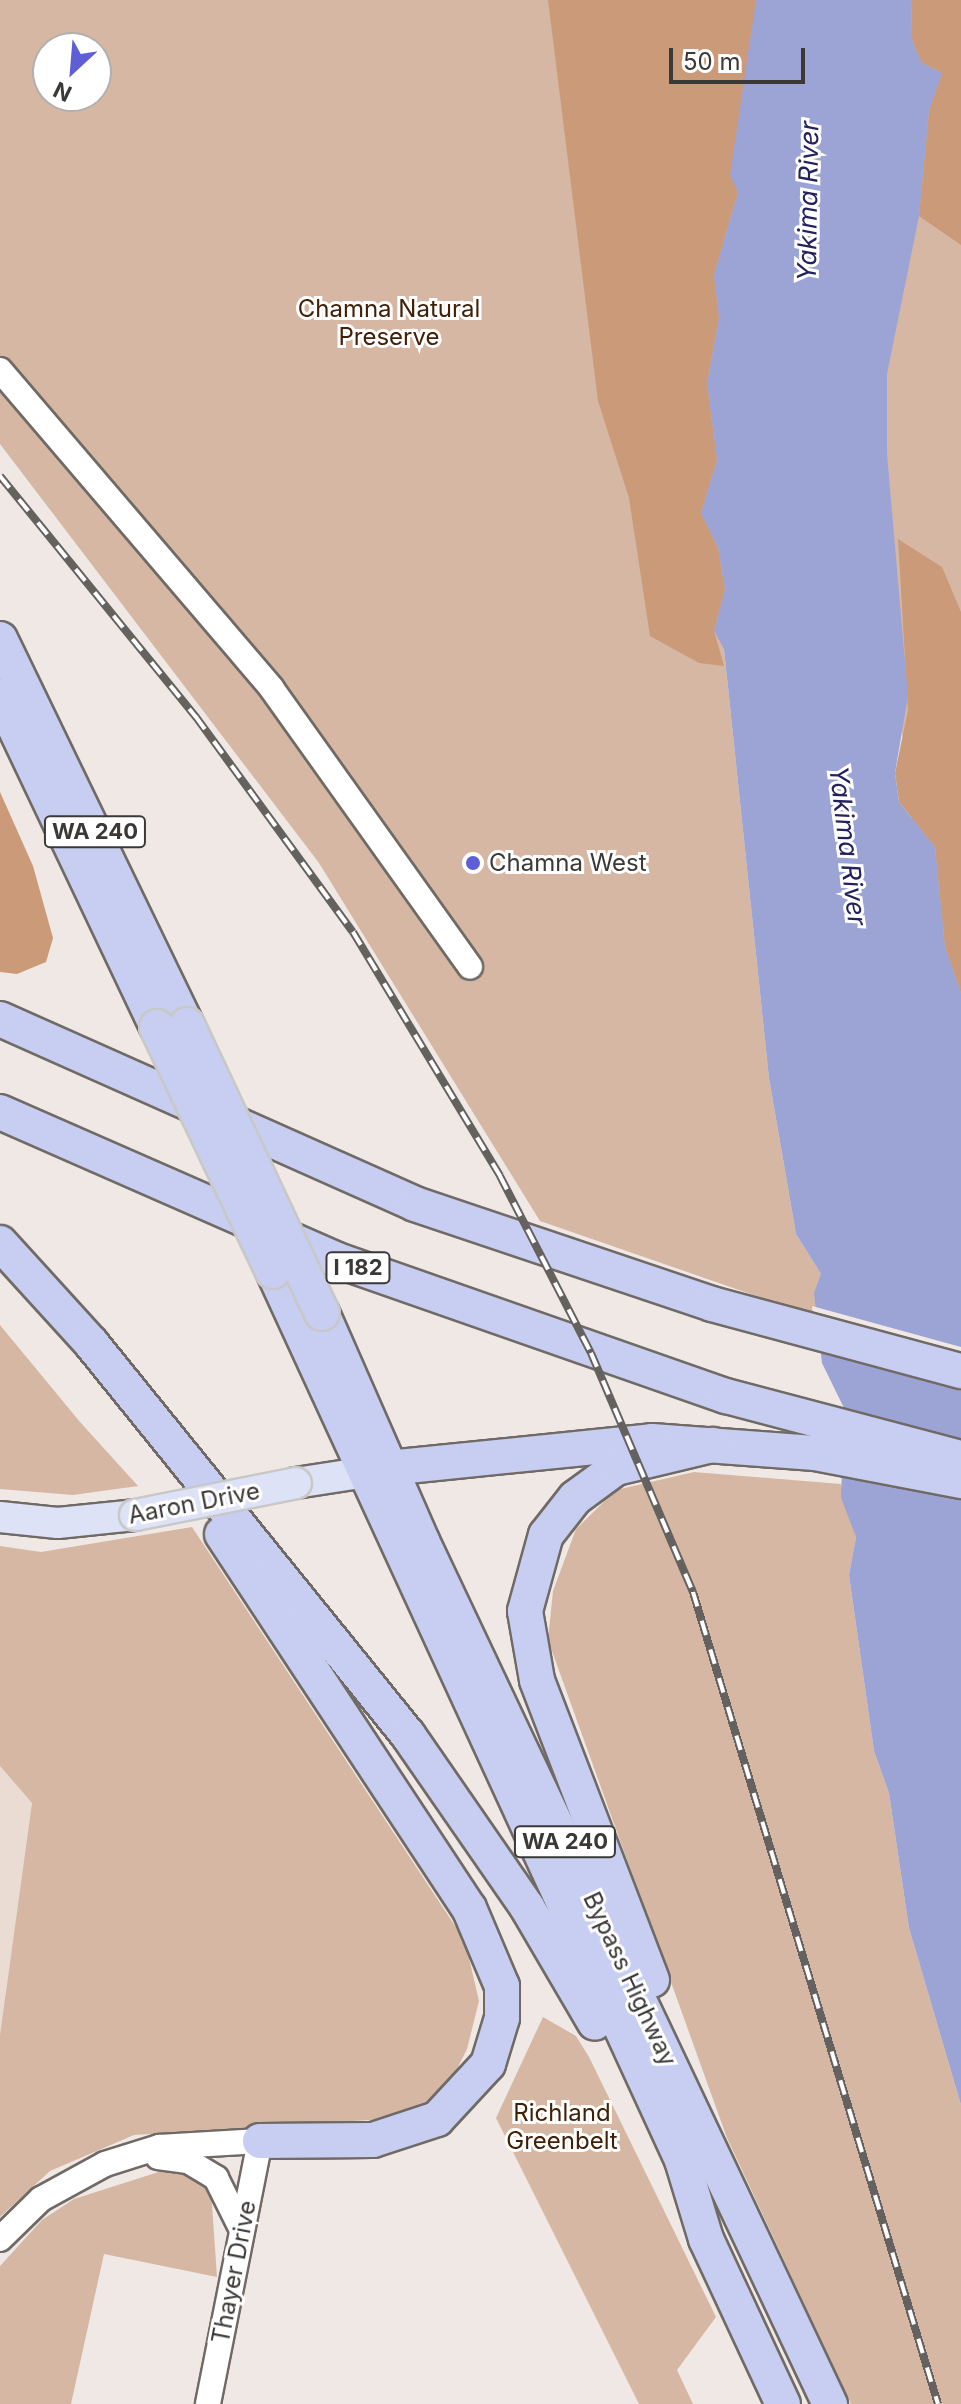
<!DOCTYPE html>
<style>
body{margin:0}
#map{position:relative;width:961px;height:2404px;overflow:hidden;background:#efe8e4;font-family:Inter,sans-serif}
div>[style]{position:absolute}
.built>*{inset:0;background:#eadcd3}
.green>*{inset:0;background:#d6b7a3}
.forest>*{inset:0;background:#ca9a79}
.water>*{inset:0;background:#9ca3d5}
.pier>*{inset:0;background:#efe8e4}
.roads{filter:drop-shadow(2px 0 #706a66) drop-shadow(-2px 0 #706a66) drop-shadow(0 2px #706a66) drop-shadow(0 -2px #706a66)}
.minor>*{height:24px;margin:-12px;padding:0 12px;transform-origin:12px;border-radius:12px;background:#fff}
.major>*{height:30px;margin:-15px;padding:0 15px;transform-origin:15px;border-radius:15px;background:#dee2f7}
.highway>*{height:34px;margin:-17px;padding:0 17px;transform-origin:17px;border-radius:17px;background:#c8cef2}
.rail>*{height:8px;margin-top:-4px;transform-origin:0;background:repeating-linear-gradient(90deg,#fff 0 15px,#64615f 0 30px);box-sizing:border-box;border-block:2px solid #64615f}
.bridges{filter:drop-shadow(2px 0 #c8c8c7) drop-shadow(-2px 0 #c8c8c7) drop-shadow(0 2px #c8c8c7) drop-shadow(0 -2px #c8c8c7)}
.major-bridge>*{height:30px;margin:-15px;padding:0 15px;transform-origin:15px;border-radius:15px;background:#dee2f7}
.highway-bridge>*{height:34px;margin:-17px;padding:0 17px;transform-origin:17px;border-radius:17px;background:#c8cef2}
.dots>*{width:22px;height:22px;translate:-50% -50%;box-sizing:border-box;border:4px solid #fff;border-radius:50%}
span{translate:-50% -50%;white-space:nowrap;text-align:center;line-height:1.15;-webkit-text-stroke:6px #fff;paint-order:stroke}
.shield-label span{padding:2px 6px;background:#fff;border:2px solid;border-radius:6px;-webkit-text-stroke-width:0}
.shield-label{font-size:22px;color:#3b3937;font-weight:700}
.park-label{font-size:24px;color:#412006}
.poi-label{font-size:24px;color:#3b3937}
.left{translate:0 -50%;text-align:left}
.street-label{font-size:24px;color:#3b3937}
.water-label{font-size:26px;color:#23225d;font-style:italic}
.north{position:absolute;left:32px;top:32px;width:80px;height:80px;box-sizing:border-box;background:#fff;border:2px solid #b1b0af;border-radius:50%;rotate:206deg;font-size:22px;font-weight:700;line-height:32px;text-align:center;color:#3b3937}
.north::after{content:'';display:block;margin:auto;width:28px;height:36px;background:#5e5fd7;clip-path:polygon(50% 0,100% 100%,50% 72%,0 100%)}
.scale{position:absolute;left:669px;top:48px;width:136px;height:36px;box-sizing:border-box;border:4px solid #3b3937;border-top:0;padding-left:10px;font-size:24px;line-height:28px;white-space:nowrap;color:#3b3937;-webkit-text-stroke:6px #fff;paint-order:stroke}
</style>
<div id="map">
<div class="built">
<i style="clip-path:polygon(0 1766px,32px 1803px,0 2035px)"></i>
</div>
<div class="green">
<i style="clip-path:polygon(evenodd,0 0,756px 0,724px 649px,769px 1078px,796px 1234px,821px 1274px,817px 1317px,540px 1221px,319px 863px,0 444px,0 0,48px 48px,96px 48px,96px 96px,48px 96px,48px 48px)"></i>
<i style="clip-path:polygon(889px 0,961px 0,961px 1240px,860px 372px)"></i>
<i style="clip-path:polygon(0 1325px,80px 1422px,138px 1486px,73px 1495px,0 1489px)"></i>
<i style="clip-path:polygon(694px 1472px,841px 1484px,856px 1537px,849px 1575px,874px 1751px,889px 1793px,909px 1928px,961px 2105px,961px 2404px,851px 2404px,727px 2138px,548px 1640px,553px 1591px,576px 1529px,616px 1490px)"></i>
<i style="clip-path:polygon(192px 1527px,465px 1941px,479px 2001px,467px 2049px,446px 2091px,401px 2118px,134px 2135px,50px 2171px,0 2217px,0 2035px,32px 1803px,0 1766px,0 1546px,41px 1552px)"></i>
<i style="clip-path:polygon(543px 2017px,576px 2036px,589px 2057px,716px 2317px,677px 2370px,693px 2404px,639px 2404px,496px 2118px)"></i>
<i style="clip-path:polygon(168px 2169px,186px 2171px,211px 2190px,217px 2277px,104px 2254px,71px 2404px,0 2404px,0 2266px,42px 2220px,74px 2199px)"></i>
</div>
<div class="forest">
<i style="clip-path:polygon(548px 0,756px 0,738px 192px,714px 275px,719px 318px,707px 383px,717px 460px,701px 513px,718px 548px,725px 589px,714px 631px,724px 666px,699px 663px,650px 636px,629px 498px,598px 401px)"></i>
<i style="clip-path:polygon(912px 0,961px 0,961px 245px,919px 216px,929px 111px,942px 73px,921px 62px,911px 37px)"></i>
<i style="clip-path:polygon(898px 539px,942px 567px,961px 612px,961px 993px,945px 947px,935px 847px,899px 802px,895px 773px,908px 710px)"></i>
<i style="clip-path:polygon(0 792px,33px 866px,53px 938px,46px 962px,17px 974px,0 972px)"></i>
</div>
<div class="water">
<i style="clip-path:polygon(756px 0,912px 0,911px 37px,921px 62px,942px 73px,929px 111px,919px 216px,887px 374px,887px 454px,908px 696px,895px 773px,899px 802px,935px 847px,945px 947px,961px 993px,961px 2105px,909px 1928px,889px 1793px,874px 1751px,849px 1575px,856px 1537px,841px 1498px,844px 1408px,822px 1363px,814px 1293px,821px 1274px,796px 1234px,769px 1078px,724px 649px,714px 631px,725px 589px,718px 548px,701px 513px,717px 460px,707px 383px,719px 318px,714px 275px,738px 192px,730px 175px)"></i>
</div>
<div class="pier">
<i style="clip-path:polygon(812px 1306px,961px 1347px,961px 1391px,817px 1352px)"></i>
</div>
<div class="roads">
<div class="minor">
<i style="left:0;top:370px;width:419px;rotate:49.5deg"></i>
<i style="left:272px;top:689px;width:341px;rotate:54.5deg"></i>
<i style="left:158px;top:2157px;width:30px;rotate:8deg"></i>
<i style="left:188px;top:2161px;width:33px;rotate:31deg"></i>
<i style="left:216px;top:2178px;width:58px;rotate:63.4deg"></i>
<i style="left:0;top:2239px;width:57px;rotate:-44.3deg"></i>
<i style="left:41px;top:2199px;width:73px;rotate:-28.7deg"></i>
<i style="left:105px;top:2164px;width:57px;rotate:-17.5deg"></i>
<i style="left:159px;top:2147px;width:101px;rotate:-3.4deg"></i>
<i style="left:260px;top:2141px;width:268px;rotate:101.2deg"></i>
</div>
<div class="major">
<i style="left:296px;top:1483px;width:91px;rotate:-8.8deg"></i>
<i style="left:0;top:1517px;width:58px;rotate:5.9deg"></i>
<i style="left:58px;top:1523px;width:77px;rotate:-5.9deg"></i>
</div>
<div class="highway">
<i style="left:0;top:639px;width:429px;rotate:64.2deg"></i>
<i style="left:0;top:696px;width:366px;rotate:64.6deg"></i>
<i style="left:0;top:1019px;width:454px;rotate:24deg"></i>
<i style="left:415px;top:1204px;width:313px;rotate:18.6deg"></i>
<i style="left:712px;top:1304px;width:258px;rotate:15.1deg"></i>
<i style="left:0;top:1112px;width:368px;rotate:23.7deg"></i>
<i style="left:337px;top:1260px;width:412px;rotate:19.3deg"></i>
<i style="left:726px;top:1396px;width:243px;rotate:14.8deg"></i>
<i style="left:0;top:1243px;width:135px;rotate:47.7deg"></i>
<i style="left:91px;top:1343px;width:504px;rotate:51.04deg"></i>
<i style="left:408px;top:1735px;width:209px;rotate:55.3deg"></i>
<i style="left:527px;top:1907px;width:134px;rotate:59.6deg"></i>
<i style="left:273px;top:1271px;width:979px;rotate:65.29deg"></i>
<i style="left:682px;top:2160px;width:83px;rotate:73.1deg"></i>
<i style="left:706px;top:2239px;width:182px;rotate:65deg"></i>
<i style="left:322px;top:1313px;width:249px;rotate:66.3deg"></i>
<i style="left:422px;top:1541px;width:955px;rotate:64.7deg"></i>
<i style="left:388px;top:1468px;width:265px;rotate:-5.8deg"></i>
<i style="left:652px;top:1441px;width:163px;rotate:4.2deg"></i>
<i style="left:815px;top:1453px;width:149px;rotate:10.9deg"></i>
<i style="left:222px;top:1534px;width:448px;rotate:56.6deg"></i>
<i style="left:469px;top:1908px;width:85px;rotate:67.1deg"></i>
<i style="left:502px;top:1986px;width:32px;rotate:90deg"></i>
<i style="left:502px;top:2018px;width:48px;rotate:106.9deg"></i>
<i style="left:488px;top:2064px;width:75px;rotate:132.8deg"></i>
<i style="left:437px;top:2119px;width:67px;rotate:161.8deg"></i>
<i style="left:373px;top:2140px;width:113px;rotate:179.5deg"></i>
<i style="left:652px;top:1980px;width:321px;rotate:-111deg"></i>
<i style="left:537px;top:1680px;width:70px;rotate:-99.9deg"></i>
<i style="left:525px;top:1611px;width:79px;rotate:-74.6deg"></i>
<i style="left:546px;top:1535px;width:47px;rotate:-51.9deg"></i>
<i style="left:575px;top:1498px;width:51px;rotate:-36.2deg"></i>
<i style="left:616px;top:1468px;width:99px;rotate:-13.5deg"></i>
</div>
</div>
<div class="rail">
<i style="left:0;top:476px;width:311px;rotate:50.9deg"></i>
<i style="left:196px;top:717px;width:266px;rotate:53.9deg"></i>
<i style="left:353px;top:932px;width:285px;rotate:58.9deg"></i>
<i style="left:500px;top:1176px;width:199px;rotate:62.8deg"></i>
<i style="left:591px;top:1353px;width:260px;rotate:66.9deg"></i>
<i style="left:693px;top:1592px;width:848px;rotate:73.21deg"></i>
</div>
<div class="bridges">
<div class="major-bridge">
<i style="left:135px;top:1515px;width:164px;rotate:-11.2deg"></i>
</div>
<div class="highway-bridge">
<i style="left:187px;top:1025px;width:318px;rotate:64.9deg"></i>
<i style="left:157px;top:1027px;width:270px;rotate:64.6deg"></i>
</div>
</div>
<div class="dots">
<i style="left:473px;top:863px;background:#5e5fd7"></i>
</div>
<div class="shield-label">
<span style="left:95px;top:832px">WA 240</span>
<span style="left:358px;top:1268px">I 182</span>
<span style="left:565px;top:1842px">WA 240</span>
</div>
<div class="park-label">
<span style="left:389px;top:323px">Chamna Natural<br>Preserve</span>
<span style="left:562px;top:2127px">Richland<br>Greenbelt</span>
</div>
<div class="poi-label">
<span class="left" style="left:489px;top:863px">Chamna West</span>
</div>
<div class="street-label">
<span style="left:194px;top:1503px;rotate:-11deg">Aaron Drive</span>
<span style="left:630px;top:1979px;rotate:65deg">Bypass Highway</span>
<span style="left:234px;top:2272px;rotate:-79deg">Thayer Drive</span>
</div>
<div class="water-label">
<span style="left:808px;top:201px;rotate:-89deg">Yakima River</span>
<span style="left:848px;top:846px;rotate:83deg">Yakima River</span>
</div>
<div class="north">N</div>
<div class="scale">50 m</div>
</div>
